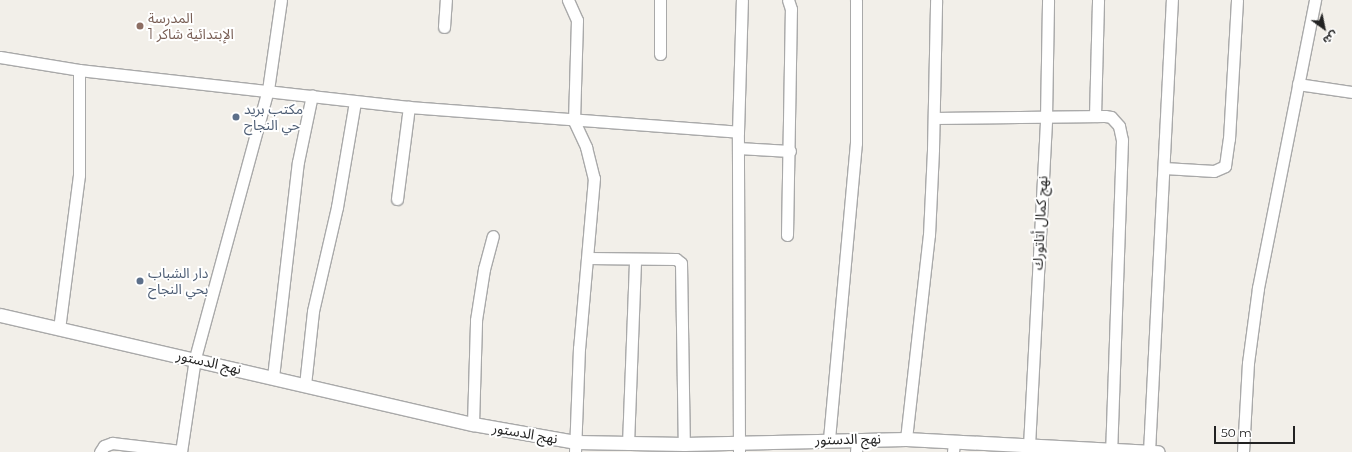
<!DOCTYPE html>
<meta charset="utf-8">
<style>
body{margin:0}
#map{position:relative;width:1352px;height:452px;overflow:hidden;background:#f2efe9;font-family:Montserrat,"Noto Sans Arabic",sans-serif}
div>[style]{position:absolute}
.roads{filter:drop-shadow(1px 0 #a9a9a9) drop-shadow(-1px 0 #a9a9a9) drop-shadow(0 1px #a9a9a9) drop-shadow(0 -1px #a9a9a9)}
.minor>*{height:11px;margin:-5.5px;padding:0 5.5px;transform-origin:5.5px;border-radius:5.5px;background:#fff}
.tertiary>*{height:13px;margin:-6.5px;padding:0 6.5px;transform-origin:6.5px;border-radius:6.5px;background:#fff}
.dots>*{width:11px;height:11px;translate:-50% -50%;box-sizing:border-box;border:2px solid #fff;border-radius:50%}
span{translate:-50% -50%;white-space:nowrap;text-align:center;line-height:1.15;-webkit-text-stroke:4px #fff;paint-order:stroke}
.education-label{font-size:14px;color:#785e54}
.left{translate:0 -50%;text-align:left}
.service-label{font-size:14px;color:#4e5e75}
.street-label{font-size:14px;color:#222}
.north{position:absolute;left:1304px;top:8px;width:40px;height:40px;-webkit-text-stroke:3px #fff;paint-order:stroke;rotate:147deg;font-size:11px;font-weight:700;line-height:16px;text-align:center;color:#222}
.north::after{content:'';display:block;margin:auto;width:14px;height:18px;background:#222;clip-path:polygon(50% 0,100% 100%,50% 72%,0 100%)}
.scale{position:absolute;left:1214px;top:426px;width:81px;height:18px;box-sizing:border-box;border:2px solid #222;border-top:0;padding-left:5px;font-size:12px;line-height:14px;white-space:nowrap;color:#222;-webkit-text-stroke:3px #fff;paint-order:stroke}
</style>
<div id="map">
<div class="roads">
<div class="minor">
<i style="left:568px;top:0;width:22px;rotate:66deg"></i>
<i style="left:577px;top:20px;width:101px;rotate:91.7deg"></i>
<i style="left:574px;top:121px;width:29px;rotate:65deg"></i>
<i style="left:586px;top:147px;width:32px;rotate:76deg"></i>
<i style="left:594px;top:178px;width:171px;rotate:95deg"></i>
<i style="left:579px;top:348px;width:104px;rotate:92.2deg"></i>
<i style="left:444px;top:27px;width:27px;rotate:-86deg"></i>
<i style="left:660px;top:54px;width:54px;rotate:-90deg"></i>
<i style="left:0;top:57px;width:80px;rotate:9.3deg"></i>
<i style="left:79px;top:70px;width:332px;rotate:6.4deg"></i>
<i style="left:409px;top:107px;width:330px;rotate:4.3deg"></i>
<i style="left:1298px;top:84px;width:55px;rotate:8.4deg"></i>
<i style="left:1095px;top:116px;width:116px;rotate:-88.5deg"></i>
<i style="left:934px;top:118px;width:171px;rotate:-0.7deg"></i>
<i style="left:1105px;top:116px;width:6px;rotate:9deg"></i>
<i style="left:1111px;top:117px;width:12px;rotate:48deg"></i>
<i style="left:1119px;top:126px;width:14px;rotate:78deg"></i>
<i style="left:1122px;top:140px;width:309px;rotate:92deg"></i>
<i style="left:738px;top:148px;width:52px;rotate:3.3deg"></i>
<i style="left:1164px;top:168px;width:50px;rotate:3.4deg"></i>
<i style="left:1214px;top:171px;width:12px;rotate:-24deg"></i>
<i style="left:1225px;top:166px;width:27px;rotate:-82deg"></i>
<i style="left:1229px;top:139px;width:139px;rotate:-86.7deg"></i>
<i style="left:397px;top:199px;width:93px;rotate:-82.6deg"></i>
<i style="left:787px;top:235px;width:226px;rotate:-89deg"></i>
<i style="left:791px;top:9px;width:9px;rotate:-108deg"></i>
<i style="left:588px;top:258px;width:88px;rotate:0.7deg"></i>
<i style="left:676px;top:259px;width:6px;rotate:39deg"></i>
<i style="left:681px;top:263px;width:181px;rotate:89.1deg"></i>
<i style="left:59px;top:329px;width:155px;rotate:-82.6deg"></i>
<i style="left:79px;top:175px;width:105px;rotate:-90deg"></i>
<i style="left:273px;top:377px;width:216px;rotate:-83.4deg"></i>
<i style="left:298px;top:162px;width:68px;rotate:-78.2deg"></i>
<i style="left:305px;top:385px;width:74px;rotate:-83.8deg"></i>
<i style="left:313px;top:311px;width:107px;rotate:-77deg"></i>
<i style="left:337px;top:207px;width:107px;rotate:-80.3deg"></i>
<i style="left:473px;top:424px;width:104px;rotate:-88.3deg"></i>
<i style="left:476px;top:320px;width:52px;rotate:-81.1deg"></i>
<i style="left:484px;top:269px;width:34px;rotate:-75deg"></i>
<i style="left:829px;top:439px;width:297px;rotate:-84.8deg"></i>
<i style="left:856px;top:143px;width:143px;rotate:-90deg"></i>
<i style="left:906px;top:439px;width:205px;rotate:-83.6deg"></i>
<i style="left:929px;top:235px;width:86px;rotate:-87.3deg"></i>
<i style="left:933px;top:149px;width:149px;rotate:-88.8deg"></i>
<i style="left:628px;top:444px;width:185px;rotate:-87.8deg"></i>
<i style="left:1029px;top:446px;width:328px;rotate:-87deg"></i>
<i style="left:1046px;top:118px;width:118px;rotate:-89deg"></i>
<i style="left:100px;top:452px;width:7px;rotate:-56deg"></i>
<i style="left:104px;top:446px;width:9px;rotate:-21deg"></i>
<i style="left:112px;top:443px;width:69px;rotate:6.6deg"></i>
<i style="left:181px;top:452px;width:95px;rotate:-81.5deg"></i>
<i style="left:195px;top:358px;width:278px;rotate:-74.8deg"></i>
<i style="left:268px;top:90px;width:91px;rotate:-81.8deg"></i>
<i style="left:739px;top:452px;width:320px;rotate:-90.2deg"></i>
<i style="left:738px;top:132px;width:132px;rotate:-88.3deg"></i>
<i style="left:856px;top:452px;width:12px;rotate:-85deg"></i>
<i style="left:953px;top:452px;width:9px;rotate:-84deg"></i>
<i style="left:1149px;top:452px;width:453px;rotate:-87.1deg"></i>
<i style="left:1243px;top:452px;width:89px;rotate:-86.8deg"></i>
<i style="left:1248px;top:363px;width:76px;rotate:-82.4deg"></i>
<i style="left:1258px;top:288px;width:294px;rotate:-78.8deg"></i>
</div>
<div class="tertiary">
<i style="left:0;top:315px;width:485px;rotate:13deg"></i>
<i style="left:473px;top:424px;width:105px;rotate:9.9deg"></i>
<i style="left:576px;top:442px;width:108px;rotate:1.1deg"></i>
<i style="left:684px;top:444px;width:222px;rotate:-1.3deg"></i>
<i style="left:906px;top:439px;width:252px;rotate:3deg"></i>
</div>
</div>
<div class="dots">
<i style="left:140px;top:26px;background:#8d6e63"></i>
<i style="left:236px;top:117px;background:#5c6f8a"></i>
<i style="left:140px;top:281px;background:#5c6f8a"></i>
</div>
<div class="education-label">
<span class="left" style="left:148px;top:26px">المدرسة<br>الإبتدائية شاكر 1</span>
</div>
<div class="service-label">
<span class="left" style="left:244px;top:117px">مكتب بريد<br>حي النجاح</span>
<span class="left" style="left:148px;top:281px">دار الشباب<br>بحي النجاح</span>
</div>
<div class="street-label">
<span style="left:1040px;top:223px;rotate:-87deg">نهج كمال أتاتورك</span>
<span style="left:209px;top:362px;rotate:13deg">نهج الدستور</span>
<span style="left:525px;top:433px;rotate:10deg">نهج الدستور</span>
<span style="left:848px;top:439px;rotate:-1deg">نهج الدستور</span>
</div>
<div class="north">ش</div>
<div class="scale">50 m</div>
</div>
